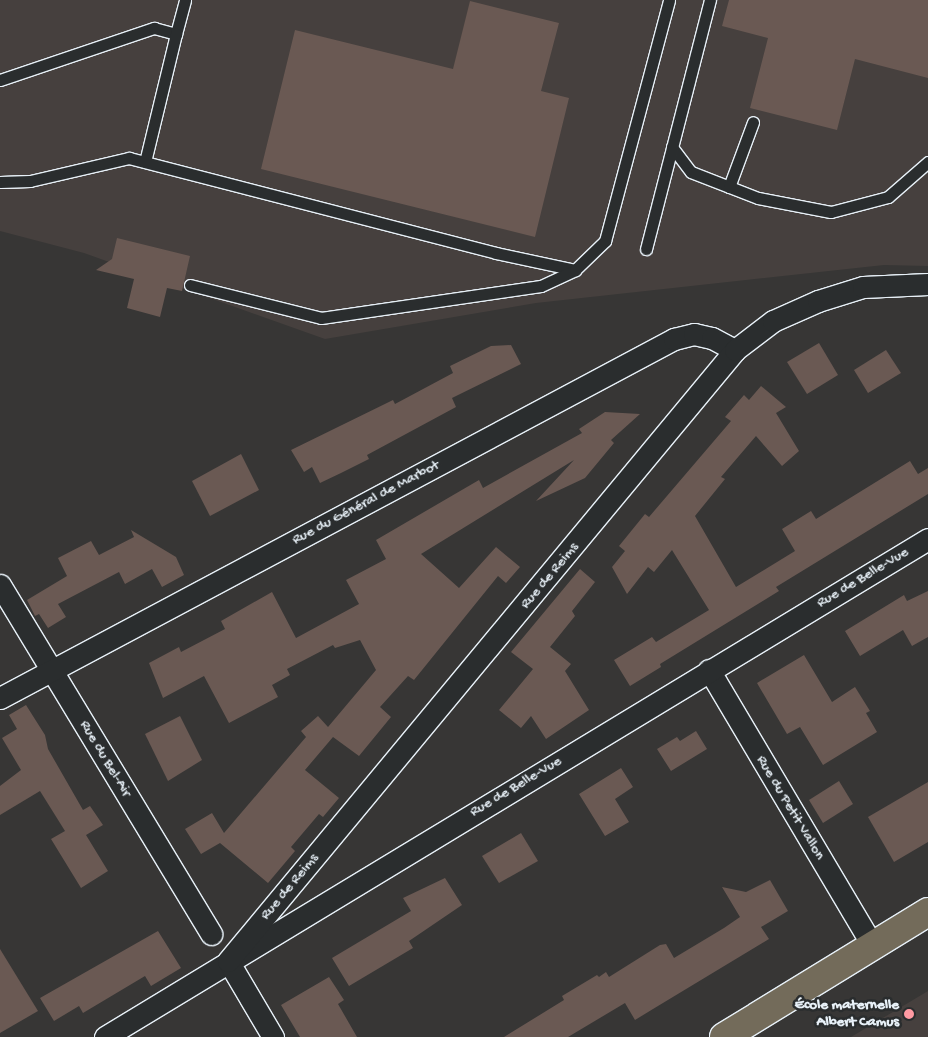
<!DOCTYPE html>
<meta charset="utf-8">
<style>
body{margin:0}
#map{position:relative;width:928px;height:1037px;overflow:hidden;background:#373635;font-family:"Gochi Hand",sans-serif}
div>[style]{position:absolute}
.built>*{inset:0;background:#46403e}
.building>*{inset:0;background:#6a5953}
.roads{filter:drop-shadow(1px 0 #e8f1f8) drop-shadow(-1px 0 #e8f1f8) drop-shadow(0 1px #e8f1f8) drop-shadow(0 -1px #e8f1f8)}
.service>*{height:11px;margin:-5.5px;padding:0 5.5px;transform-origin:5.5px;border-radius:5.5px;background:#2a2d2e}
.minor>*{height:21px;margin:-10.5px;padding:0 10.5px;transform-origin:10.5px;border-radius:10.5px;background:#2a2d2e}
.primary>*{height:28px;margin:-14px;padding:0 14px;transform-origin:14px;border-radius:14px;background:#736b5a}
.dots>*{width:14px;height:14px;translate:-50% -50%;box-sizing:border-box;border:2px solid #2a2d2e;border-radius:50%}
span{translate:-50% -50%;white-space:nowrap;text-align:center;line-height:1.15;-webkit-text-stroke:5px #2a2d2e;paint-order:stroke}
.street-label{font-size:15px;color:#e8f1f8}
.poi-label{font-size:15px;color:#e8f1f8;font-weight:700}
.right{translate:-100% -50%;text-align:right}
</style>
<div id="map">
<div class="built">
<i style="clip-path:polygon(0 0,928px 0,928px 266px,884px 265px,536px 303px,325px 339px,84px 253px,0 231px)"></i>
<i style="clip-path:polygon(928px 991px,928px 1037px,851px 1037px)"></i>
</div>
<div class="building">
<i style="clip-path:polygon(729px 0,928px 0,928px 78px,855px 59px,837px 130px,750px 108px,768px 38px,722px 26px)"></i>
<i style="clip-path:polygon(470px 1px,559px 23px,541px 91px,569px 98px,535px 237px,261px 169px,295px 30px,453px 69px)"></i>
<i style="clip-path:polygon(117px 238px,190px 256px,182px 291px,167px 288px,160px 317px,127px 308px,134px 279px,96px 270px,112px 259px)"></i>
<i style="clip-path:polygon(819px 343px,838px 375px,807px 394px,787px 362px)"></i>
<i style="clip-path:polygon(511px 345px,521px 364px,452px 398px,456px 407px,367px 455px,369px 459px,341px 473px,320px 483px,312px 467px,304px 472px,291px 450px,393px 400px,395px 404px,453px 373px,450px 366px,491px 346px)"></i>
<i style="clip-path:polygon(886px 350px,901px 373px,868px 393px,854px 370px)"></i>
<i style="clip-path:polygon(761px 386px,786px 407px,776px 413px,799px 451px,782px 466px,756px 436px,721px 477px,725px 479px,695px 516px,736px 587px,795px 551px,782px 529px,811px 511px,816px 519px,910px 461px,918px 474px,928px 468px,928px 494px,776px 587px,779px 591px,660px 664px,661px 667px,630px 686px,614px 660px,652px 637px,656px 642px,709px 610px,672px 550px,654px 572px,648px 567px,627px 594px,612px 567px,625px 551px,619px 546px,645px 514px,649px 517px,731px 421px,725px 417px,744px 395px,749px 400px)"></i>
<i style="clip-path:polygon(605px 412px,640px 414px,611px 440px,614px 443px,585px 478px,536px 501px,574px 460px,421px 554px,459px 588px,496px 547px,520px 567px,506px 583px,498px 576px,414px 680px,408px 676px,380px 707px,391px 717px,359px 756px,333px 737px,305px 770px,339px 798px,323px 817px,319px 814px,291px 847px,295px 851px,268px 883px,220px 843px,201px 854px,185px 829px,212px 813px,224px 833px,306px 737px,301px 731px,318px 716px,328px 727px,376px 670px,360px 640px,335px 648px,333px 645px,287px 669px,290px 675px,272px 685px,278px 697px,229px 723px,204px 676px,163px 698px,149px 663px,179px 647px,181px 652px,225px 629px,221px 621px,272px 592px,296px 638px,359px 604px,346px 580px,386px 559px,376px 540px,479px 480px,483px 488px,582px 433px,579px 429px)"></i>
<i style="clip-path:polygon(241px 454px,259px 490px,210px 516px,192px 481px)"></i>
<i style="clip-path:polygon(131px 530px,176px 557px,184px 575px,162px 587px,152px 569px,125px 584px,119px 572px,58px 604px,66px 617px,48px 628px,39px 614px,35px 616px,27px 600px,67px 576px,58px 558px,91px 541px,99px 555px,134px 537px)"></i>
<i style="clip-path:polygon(580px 569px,595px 582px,572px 611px,575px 616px,550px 647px,571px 664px,565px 671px,589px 710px,546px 739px,531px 716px,521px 728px,499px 710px,533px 669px,511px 652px)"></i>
<i style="clip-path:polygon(928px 591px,928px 637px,912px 646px,903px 630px,860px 656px,845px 631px,904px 595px,907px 601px)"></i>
<i style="clip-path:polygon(804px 655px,832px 702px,855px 687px,870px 711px,866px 713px,877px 732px,823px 765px,800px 727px,787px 734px,757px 683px)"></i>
<i style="clip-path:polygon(26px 705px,45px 735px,48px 749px,83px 810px,90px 806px,103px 825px,86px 835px,108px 871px,81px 888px,51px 839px,65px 831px,40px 791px,0 815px,0 786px,21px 770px,2px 738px,17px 729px,9px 715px)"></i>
<i style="clip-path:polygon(180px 716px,202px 760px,168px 781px,145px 734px)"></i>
<i style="clip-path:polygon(696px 731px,707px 749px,671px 771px,657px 749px,677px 737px,680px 741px)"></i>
<i style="clip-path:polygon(621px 768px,633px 787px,615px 799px,629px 822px,605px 836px,579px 794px)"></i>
<i style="clip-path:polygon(839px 781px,853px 804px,823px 823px,809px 800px)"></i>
<i style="clip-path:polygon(928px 782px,928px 842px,894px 862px,868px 817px)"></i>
<i style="clip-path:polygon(521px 833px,538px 861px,499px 883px,482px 856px)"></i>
<i style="clip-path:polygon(445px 878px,462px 905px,409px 941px,413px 948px,349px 986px,332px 958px,411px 911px,403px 898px)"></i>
<i style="clip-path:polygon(770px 880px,788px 911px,761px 927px,769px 939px,653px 1009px,635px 1020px,625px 1003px,568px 1037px,504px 1037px,564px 1000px,562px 996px,597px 975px,599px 977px,606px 972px,609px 977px,660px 945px,666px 944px,674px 958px,724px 928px,740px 917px,722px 887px,746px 892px)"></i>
<i style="clip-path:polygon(158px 931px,181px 968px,151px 986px,145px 976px,83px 1013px,79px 1006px,54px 1021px,40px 998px)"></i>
<i style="clip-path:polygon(0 949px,38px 1011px,0 1033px)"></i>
<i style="clip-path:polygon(329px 977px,344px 1000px,338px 1004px,357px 1037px,300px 1037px,281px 1005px)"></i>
</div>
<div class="roads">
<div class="service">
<i style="left:0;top:80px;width:163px;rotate:-18.7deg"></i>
<i style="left:154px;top:28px;width:23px;rotate:15deg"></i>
<i style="left:176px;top:34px;width:35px;rotate:-75deg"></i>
<i style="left:672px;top:147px;width:31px;rotate:53deg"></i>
<i style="left:691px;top:172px;width:72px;rotate:21.2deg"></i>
<i style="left:758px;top:198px;width:74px;rotate:10.9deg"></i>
<i style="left:831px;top:212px;width:59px;rotate:-14.7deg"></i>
<i style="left:888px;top:197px;width:53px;rotate:-41.2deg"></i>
<i style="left:145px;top:162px;width:132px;rotate:-76.4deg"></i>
<i style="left:0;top:182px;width:30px;rotate:-2deg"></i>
<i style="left:30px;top:181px;width:102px;rotate:-13.1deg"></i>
<i style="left:129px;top:158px;width:379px;rotate:14.5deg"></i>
<i style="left:496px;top:253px;width:81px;rotate:12.1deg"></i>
<i style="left:729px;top:187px;width:69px;rotate:-69.7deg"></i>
<i style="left:646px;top:249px;width:257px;rotate:-75.6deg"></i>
<i style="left:190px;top:285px;width:135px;rotate:14.1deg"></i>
<i style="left:321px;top:318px;width:222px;rotate:-8.3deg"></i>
<i style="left:541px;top:286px;width:38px;rotate:-25deg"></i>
<i style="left:575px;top:270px;width:42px;rotate:-44deg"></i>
<i style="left:605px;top:241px;width:249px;rotate:-75.1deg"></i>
</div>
<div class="minor">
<i style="left:0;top:585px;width:408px;rotate:58.8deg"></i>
<i style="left:709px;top:670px;width:321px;rotate:59.3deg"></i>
<i style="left:0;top:698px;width:764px;rotate:-28.04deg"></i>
<i style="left:674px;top:339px;width:21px;rotate:-14deg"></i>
<i style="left:694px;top:334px;width:18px;rotate:13deg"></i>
<i style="left:712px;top:338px;width:26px;rotate:28deg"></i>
<i style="left:105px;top:1037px;width:962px;rotate:-31.18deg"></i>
<i style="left:273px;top:1037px;width:88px;rotate:-120.6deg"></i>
<i style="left:228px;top:961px;width:794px;rotate:-50.31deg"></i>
<i style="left:735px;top:350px;width:48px;rotate:-37.3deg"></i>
<i style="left:773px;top:321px;width:49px;rotate:-24deg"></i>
<i style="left:818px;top:301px;width:47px;rotate:-17.3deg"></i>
<i style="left:863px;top:287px;width:65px;rotate:-2.6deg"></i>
</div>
<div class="primary">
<i style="left:724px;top:1037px;width:239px;rotate:-31.5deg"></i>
</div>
</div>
<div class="dots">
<i style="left:909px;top:1014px;background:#ff9aa2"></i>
</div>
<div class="street-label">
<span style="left:366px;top:503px;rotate:-28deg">Rue du Général de Marbot</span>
<span style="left:550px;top:576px;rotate:-50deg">Rue de Reims</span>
<span style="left:863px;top:578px;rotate:-31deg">Rue de Belle-Vue</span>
<span style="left:105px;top:759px;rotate:59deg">Rue du Bel-Air</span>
<span style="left:516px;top:787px;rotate:-31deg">Rue de Belle-Vue</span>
<span style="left:790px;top:808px;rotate:59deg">Rue du Petit Vallon</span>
<span style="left:290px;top:887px;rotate:-50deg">Rue de Reims</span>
</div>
<div class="poi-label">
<span class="right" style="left:899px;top:1014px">École maternelle<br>Albert Camus</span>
</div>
</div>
